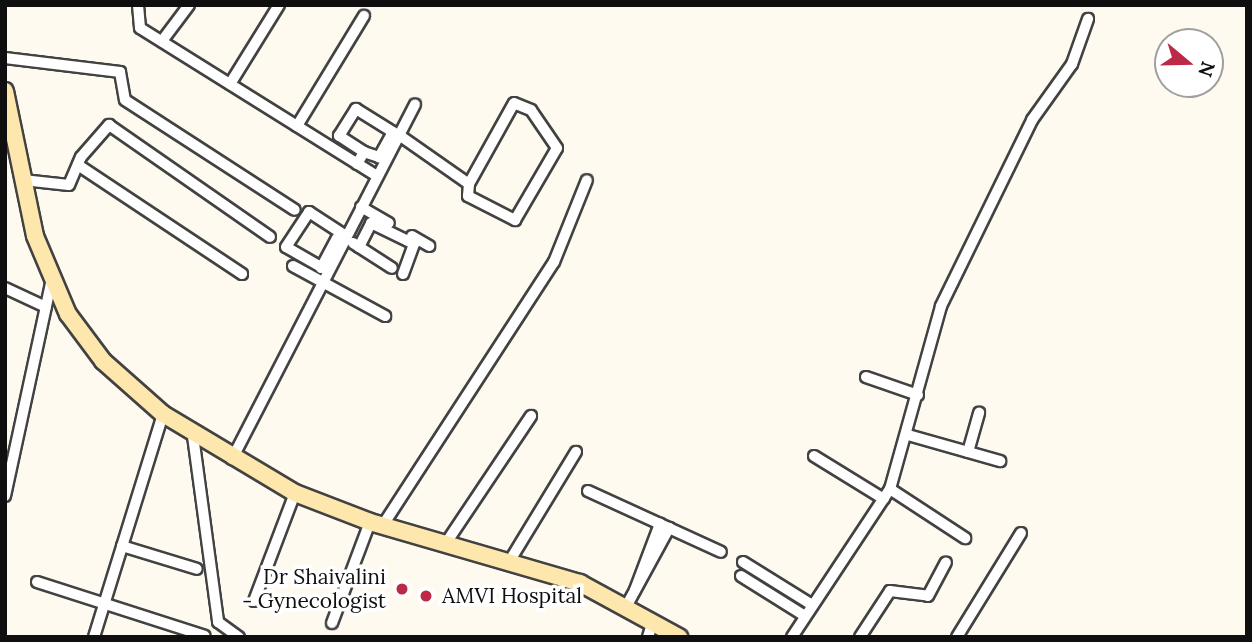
<!DOCTYPE html>
<style>
body{margin:0}
#map{position:relative;width:1252px;height:642px;overflow:hidden;background:#fffaf0;font-family:Lora,serif}
div>[style]{position:absolute}
.roads{filter:drop-shadow(2px 0 #424242) drop-shadow(-2px 0 #424242) drop-shadow(0 2px #424242) drop-shadow(0 -2px #424242)}
.street>*{height:10px;margin:-5px;padding:0 5px;transform-origin:5px;border-radius:5px;background:#fff}
.secondary>*{height:16px;margin:-8px;padding:0 8px;transform-origin:8px;border-radius:8px;background:#fee7ad}
.dots>*{width:19px;height:19px;translate:-50% -50%;box-sizing:border-box;border:4px solid #fff;border-radius:50%}
span{translate:-50% -50%;white-space:nowrap;text-align:center;line-height:1.15;-webkit-text-stroke:7px #fff;paint-order:stroke}
.poi-label{font-size:21px;color:#0f0f0f}
.right{translate:-100% -50%;text-align:right}
.left{translate:0 -50%;text-align:left}
.frame{position:absolute;inset:0;border:7px solid #0f0f0f;pointer-events:none}
.north{position:absolute;left:1154px;top:28px;width:70px;height:70px;box-sizing:border-box;background:#fff;border:2px solid #9f9f9f;border-radius:50%;rotate:109deg;font-size:19px;font-weight:700;line-height:28px;text-align:center;color:#0f0f0f}
.north::after{content:'';display:block;margin:auto;width:24px;height:32px;background:#bd2847;clip-path:polygon(50% 0,100% 100%,50% 72%,0 100%)}
</style>
<div id="map">
<div class="roads">
<div class="street">
<i style="left:138px;top:5px;width:23px;rotate:85deg"></i>
<i style="left:140px;top:28px;width:279px;rotate:32deg"></i>
<i style="left:162px;top:41px;width:45px;rotate:-53.1deg"></i>
<i style="left:5px;top:58px;width:116px;rotate:6.9deg"></i>
<i style="left:120px;top:72px;width:28px;rotate:80deg"></i>
<i style="left:125px;top:100px;width:202px;rotate:32.9deg"></i>
<i style="left:230px;top:84px;width:93px;rotate:-58.2deg"></i>
<i style="left:297px;top:126px;width:129px;rotate:-58.7deg"></i>
<i style="left:399px;top:135px;width:85px;rotate:35deg"></i>
<i style="left:469px;top:184px;width:12px;rotate:95deg"></i>
<i style="left:468px;top:196px;width:53px;rotate:27.1deg"></i>
<i style="left:515px;top:220px;width:83px;rotate:-59.7deg"></i>
<i style="left:557px;top:148px;width:46px;rotate:-124.4deg"></i>
<i style="left:531px;top:110px;width:18px;rotate:-158deg"></i>
<i style="left:514px;top:103px;width:93px;rotate:119.1deg"></i>
<i style="left:357px;top:164px;width:14px;rotate:-60deg"></i>
<i style="left:364px;top:152px;width:30px;rotate:-147deg"></i>
<i style="left:339px;top:136px;width:32px;rotate:-58deg"></i>
<i style="left:356px;top:109px;width:44px;rotate:31.9deg"></i>
<i style="left:393px;top:132px;width:29px;rotate:119deg"></i>
<i style="left:379px;top:157px;width:16px;rotate:-162deg"></i>
<i style="left:78px;top:165px;width:197px;rotate:33.6deg"></i>
<i style="left:23px;top:180px;width:46px;rotate:6.2deg"></i>
<i style="left:69px;top:185px;width:30px;rotate:-67deg"></i>
<i style="left:81px;top:157px;width:43px;rotate:-48.8deg"></i>
<i style="left:109px;top:125px;width:196px;rotate:34.8deg"></i>
<i style="left:361px;top:207px;width:32px;rotate:30deg"></i>
<i style="left:412px;top:236px;width:20px;rotate:30deg"></i>
<i style="left:353px;top:243px;width:46px;rotate:32.7deg"></i>
<i style="left:359px;top:247px;width:27px;rotate:-63deg"></i>
<i style="left:371px;top:223px;width:48px;rotate:26deg"></i>
<i style="left:414px;top:244px;width:32px;rotate:110deg"></i>
<i style="left:293px;top:266px;width:105px;rotate:28.5deg"></i>
<i style="left:321px;top:268px;width:34px;rotate:-62deg"></i>
<i style="left:328px;top:271px;width:48px;rotate:-150.3deg"></i>
<i style="left:286px;top:247px;width:42px;rotate:-56.7deg"></i>
<i style="left:309px;top:212px;width:44px;rotate:33deg"></i>
<i style="left:5px;top:288px;width:45px;rotate:24.9deg"></i>
<i style="left:866px;top:377px;width:55px;rotate:19.1deg"></i>
<i style="left:908px;top:435px;width:96px;rotate:15.8deg"></i>
<i style="left:193px;top:436px;width:188px;rotate:82.3deg"></i>
<i style="left:218px;top:622px;width:26px;rotate:36deg"></i>
<i style="left:968px;top:452px;width:41px;rotate:-74.2deg"></i>
<i style="left:814px;top:456px;width:82px;rotate:31.6deg"></i>
<i style="left:232px;top:459px;width:399px;rotate:-62.7deg"></i>
<i style="left:890px;top:489px;width:190px;rotate:-74.4deg"></i>
<i style="left:941px;top:306px;width:207px;rotate:-63.9deg"></i>
<i style="left:1032px;top:120px;width:69px;rotate:-54.5deg"></i>
<i style="left:1072px;top:64px;width:48px;rotate:-70.4deg"></i>
<i style="left:588px;top:491px;width:146px;rotate:24.6deg"></i>
<i style="left:5px;top:496px;width:222px;rotate:-77.8deg"></i>
<i style="left:383px;top:525px;width:314px;rotate:-57deg"></i>
<i style="left:554px;top:262px;width:88px;rotate:-68.1deg"></i>
<i style="left:446px;top:543px;width:153px;rotate:-56.2deg"></i>
<i style="left:122px;top:546px;width:78px;rotate:17deg"></i>
<i style="left:509px;top:562px;width:129px;rotate:-58.7deg"></i>
<i style="left:743px;top:562px;width:81px;rotate:31.9deg"></i>
<i style="left:741px;top:576px;width:75px;rotate:32deg"></i>
<i style="left:37px;top:582px;width:176px;rotate:17.8deg"></i>
<i style="left:635px;top:590px;width:71px;rotate:-69.3deg"></i>
<i style="left:254px;top:601px;width:116px;rotate:-69.2deg"></i>
<i style="left:627px;top:605px;width:88px;rotate:-61.4deg"></i>
<i style="left:332px;top:623px;width:108px;rotate:-69.4deg"></i>
<i style="left:94px;top:637px;width:233px;rotate:-72.8deg"></i>
<i style="left:648px;top:637px;width:17px;rotate:-73deg"></i>
<i style="left:792px;top:637px;width:178px;rotate:-56.5deg"></i>
<i style="left:890px;top:489px;width:90px;rotate:33.2deg"></i>
<i style="left:860px;top:637px;width:55px;rotate:-56.9deg"></i>
<i style="left:890px;top:591px;width:38px;rotate:7deg"></i>
<i style="left:928px;top:596px;width:38px;rotate:-62deg"></i>
<i style="left:957px;top:637px;width:122px;rotate:-58.4deg"></i>
</div>
<div class="secondary">
<i style="left:5px;top:91px;width:148px;rotate:78.3deg"></i>
<i style="left:35px;top:236px;width:85px;rotate:67.1deg"></i>
<i style="left:68px;top:314px;width:59px;rotate:53.3deg"></i>
<i style="left:103px;top:361px;width:80px;rotate:41.5deg"></i>
<i style="left:163px;top:414px;width:154px;rotate:30.9deg"></i>
<i style="left:295px;top:493px;width:80px;rotate:21.1deg"></i>
<i style="left:370px;top:522px;width:219px;rotate:16.2deg"></i>
<i style="left:580px;top:583px;width:113px;rotate:28.6deg"></i>
</div>
</div>
<div class="dots">
<i style="left:402px;top:589px;background:#bd2847"></i>
<i style="left:426px;top:596px;background:#bd2847"></i>
</div>
<div class="poi-label">
<span class="right" style="left:386px;top:589px">Dr Shaivalini<br>- Gynecologist</span>
<span class="left" style="left:442px;top:596px">AMVI Hospital</span>
</div>
<div class="frame"></div>
<div class="north">N</div>
</div>
